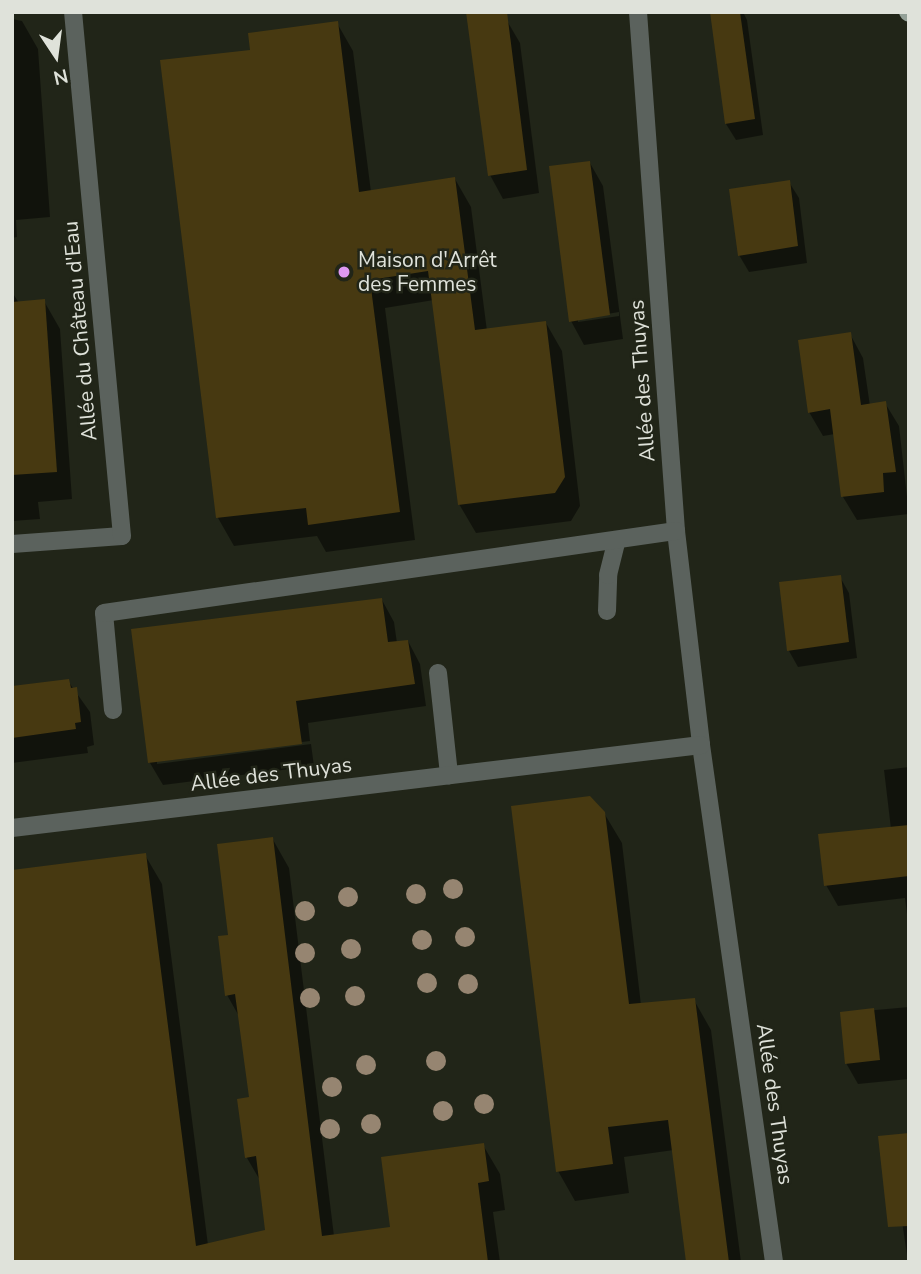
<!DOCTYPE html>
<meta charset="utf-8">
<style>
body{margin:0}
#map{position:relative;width:921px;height:1274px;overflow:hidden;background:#212518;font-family:"Nunito Sans",sans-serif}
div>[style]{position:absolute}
.shadow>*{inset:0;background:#0007}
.building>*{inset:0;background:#473911}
.minor>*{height:18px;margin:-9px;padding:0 9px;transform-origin:9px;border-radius:9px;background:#5b625d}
.major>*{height:18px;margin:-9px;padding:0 9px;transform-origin:9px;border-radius:9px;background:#94a198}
.trees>*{width:20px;height:20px;margin:-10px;border-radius:50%;background:#968571}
.dots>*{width:19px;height:19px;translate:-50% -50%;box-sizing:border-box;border:4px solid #212518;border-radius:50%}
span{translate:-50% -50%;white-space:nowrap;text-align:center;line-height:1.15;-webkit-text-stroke:5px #212518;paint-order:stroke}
.poi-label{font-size:21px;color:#dfe2da}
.left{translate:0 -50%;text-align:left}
.street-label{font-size:21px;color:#dfe2da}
.frame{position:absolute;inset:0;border:14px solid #dfe2da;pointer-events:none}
.north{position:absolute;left:21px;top:21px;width:70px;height:70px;-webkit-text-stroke:5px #212518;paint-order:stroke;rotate:167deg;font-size:19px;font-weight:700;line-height:28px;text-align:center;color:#dfe2da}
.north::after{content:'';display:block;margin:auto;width:24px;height:32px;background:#dfe2da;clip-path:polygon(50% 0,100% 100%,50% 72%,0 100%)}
</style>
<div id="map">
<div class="shadow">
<i style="clip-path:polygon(712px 12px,743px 12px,747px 20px,763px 135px,736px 140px,726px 124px)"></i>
<i style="clip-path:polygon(12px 19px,22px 21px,38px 49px,50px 217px,16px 220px,17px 237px,12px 238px)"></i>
<i style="clip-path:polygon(506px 19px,520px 43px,539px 193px,503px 199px,490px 175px)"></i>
<i style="clip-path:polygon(337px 23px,353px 51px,371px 192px,455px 179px,471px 207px,487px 331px,546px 323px,562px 351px,580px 506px,571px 521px,476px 533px,459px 504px,434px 300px,385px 308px,415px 540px,326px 552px,317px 536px,234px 546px,218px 518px,162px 62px,252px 51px)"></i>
<i style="clip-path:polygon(evenodd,590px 163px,603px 186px,623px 339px,584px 345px,571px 321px,590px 163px,619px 312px,619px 316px,578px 322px,578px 319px,619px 312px)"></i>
<i style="clip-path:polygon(789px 182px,799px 198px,807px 263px,749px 272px,739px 255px)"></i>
<i style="clip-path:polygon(12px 292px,19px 303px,44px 301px,60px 329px,72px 499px,38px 502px,40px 519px,12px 521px)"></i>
<i style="clip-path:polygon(850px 334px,863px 358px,870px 406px,885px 403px,899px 426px,909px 514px,857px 520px,843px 497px,835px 434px,823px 436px,809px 412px)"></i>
<i style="clip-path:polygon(840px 577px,849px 593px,857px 658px,798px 667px,789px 651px)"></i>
<i style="clip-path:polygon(382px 600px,394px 622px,397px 643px,408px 641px,420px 664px,426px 706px,308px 723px,310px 741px,157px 761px,157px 764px,311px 744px,314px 766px,163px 785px,150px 763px,133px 631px)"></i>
<i style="clip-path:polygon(68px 681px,90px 712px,94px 745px,87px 747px,88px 753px,12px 763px,12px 688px)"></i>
<i style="clip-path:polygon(909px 767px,909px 930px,905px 898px,838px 906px,826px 885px,891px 829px,884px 770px)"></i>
<i style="clip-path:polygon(604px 813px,622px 843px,641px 1005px,694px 1000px,711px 1030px,741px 1262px,688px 1262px,674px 1150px,624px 1157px,629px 1193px,575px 1201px,558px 1171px)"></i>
<i style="clip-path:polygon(272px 838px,289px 868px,334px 1236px,392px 1228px,483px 1145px,500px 1174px,505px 1210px,493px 1212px,500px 1262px,12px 1262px,145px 855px,162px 884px,208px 1245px,267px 1231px,261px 1182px,247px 1158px,251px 1098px,240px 1018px,227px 995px,230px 937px)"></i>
<i style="clip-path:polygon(909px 1007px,909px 1079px,858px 1084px,846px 1063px,842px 1013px)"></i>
<i style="clip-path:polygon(909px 1135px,909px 1262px,908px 1262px,899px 1201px)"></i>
</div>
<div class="building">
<i style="clip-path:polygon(466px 12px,507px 12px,527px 170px,488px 176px)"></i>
<i style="clip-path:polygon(710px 12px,740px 12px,755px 119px,725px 124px)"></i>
<i style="clip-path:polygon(338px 21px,359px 192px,455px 177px,475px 330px,546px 321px,565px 477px,555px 493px,458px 505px,428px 271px,370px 280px,400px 512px,308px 525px,306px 508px,216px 518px,160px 60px,250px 50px,248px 33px)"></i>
<i style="clip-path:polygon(590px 161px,610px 315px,569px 322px,549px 166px)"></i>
<i style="clip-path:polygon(790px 180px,798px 246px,738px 256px,729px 189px)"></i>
<i style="clip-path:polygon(45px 299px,57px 472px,12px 475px,12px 302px)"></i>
<i style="clip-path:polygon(851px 332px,861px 405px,886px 401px,896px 472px,883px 473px,884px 492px,841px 497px,830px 409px,808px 413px,798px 340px)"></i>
<i style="clip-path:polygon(841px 575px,849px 642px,787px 651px,779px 582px)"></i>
<i style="clip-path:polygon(382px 598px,388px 642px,408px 640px,415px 684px,296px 701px,302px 744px,148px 763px,131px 629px)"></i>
<i style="clip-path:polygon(69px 679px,71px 688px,77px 687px,81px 722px,75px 723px,76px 729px,12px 738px,12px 686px)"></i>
<i style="clip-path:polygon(590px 796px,605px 812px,629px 1004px,695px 998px,729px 1262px,686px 1262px,668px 1120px,608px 1127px,613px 1164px,556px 1172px,511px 806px)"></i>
<i style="clip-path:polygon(909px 825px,909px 876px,824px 886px,818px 834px)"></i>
<i style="clip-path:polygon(273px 837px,322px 1236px,390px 1227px,381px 1157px,484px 1143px,489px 1181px,478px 1183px,488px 1262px,12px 1262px,12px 870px,146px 853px,196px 1246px,265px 1230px,256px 1156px,245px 1158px,237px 1099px,249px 1097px,235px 994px,225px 996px,218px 936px,228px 935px,217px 844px)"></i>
<i style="clip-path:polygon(874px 1008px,880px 1060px,845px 1064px,840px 1012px)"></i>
<i style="clip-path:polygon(909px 1133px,909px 1226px,888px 1227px,878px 1136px)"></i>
</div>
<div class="minor">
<i style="left:638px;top:12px;width:520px;rotate:85.81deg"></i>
<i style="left:676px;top:531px;width:215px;rotate:83.3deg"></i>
<i style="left:701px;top:745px;width:522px;rotate:81.96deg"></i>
<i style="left:12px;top:544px;width:110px;rotate:-4.2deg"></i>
<i style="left:122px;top:536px;width:526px;rotate:-95.34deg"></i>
<i style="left:607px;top:611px;width:36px;rotate:-88deg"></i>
<i style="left:608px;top:575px;width:36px;rotate:-76deg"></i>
<i style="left:438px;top:673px;width:103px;rotate:83.8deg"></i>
<i style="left:113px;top:710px;width:97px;rotate:-95.3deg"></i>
<i style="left:104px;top:613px;width:578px;rotate:-8.16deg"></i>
<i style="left:12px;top:828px;width:694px;rotate:-6.87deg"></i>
</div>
<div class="major">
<i style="left:908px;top:12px;width:1px;rotate:45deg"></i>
</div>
<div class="trees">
<i style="left:453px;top:889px"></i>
<i style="left:416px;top:894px"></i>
<i style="left:348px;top:897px"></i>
<i style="left:305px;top:911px"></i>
<i style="left:465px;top:937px"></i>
<i style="left:422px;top:940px"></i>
<i style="left:351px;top:949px"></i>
<i style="left:305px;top:953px"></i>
<i style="left:427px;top:983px"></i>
<i style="left:468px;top:984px"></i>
<i style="left:355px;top:996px"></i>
<i style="left:310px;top:998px"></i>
<i style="left:436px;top:1061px"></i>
<i style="left:366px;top:1065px"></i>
<i style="left:332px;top:1087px"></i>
<i style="left:484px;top:1104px"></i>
<i style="left:443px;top:1111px"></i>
<i style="left:371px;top:1124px"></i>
<i style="left:330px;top:1129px"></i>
</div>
<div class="dots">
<i style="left:344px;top:272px;background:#de98f2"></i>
</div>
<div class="poi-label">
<span class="left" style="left:358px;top:272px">Maison d'Arrêt<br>des Femmes</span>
</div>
<div class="street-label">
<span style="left:80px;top:331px;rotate:-95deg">Allée du Château d'Eau</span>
<span style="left:642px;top:381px;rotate:-94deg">Allée des Thuyas</span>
<span style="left:271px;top:774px;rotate:-7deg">Allée des Thuyas</span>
<span style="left:775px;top:1104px;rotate:82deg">Allée des Thuyas</span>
</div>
<div class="frame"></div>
<div class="north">N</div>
</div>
